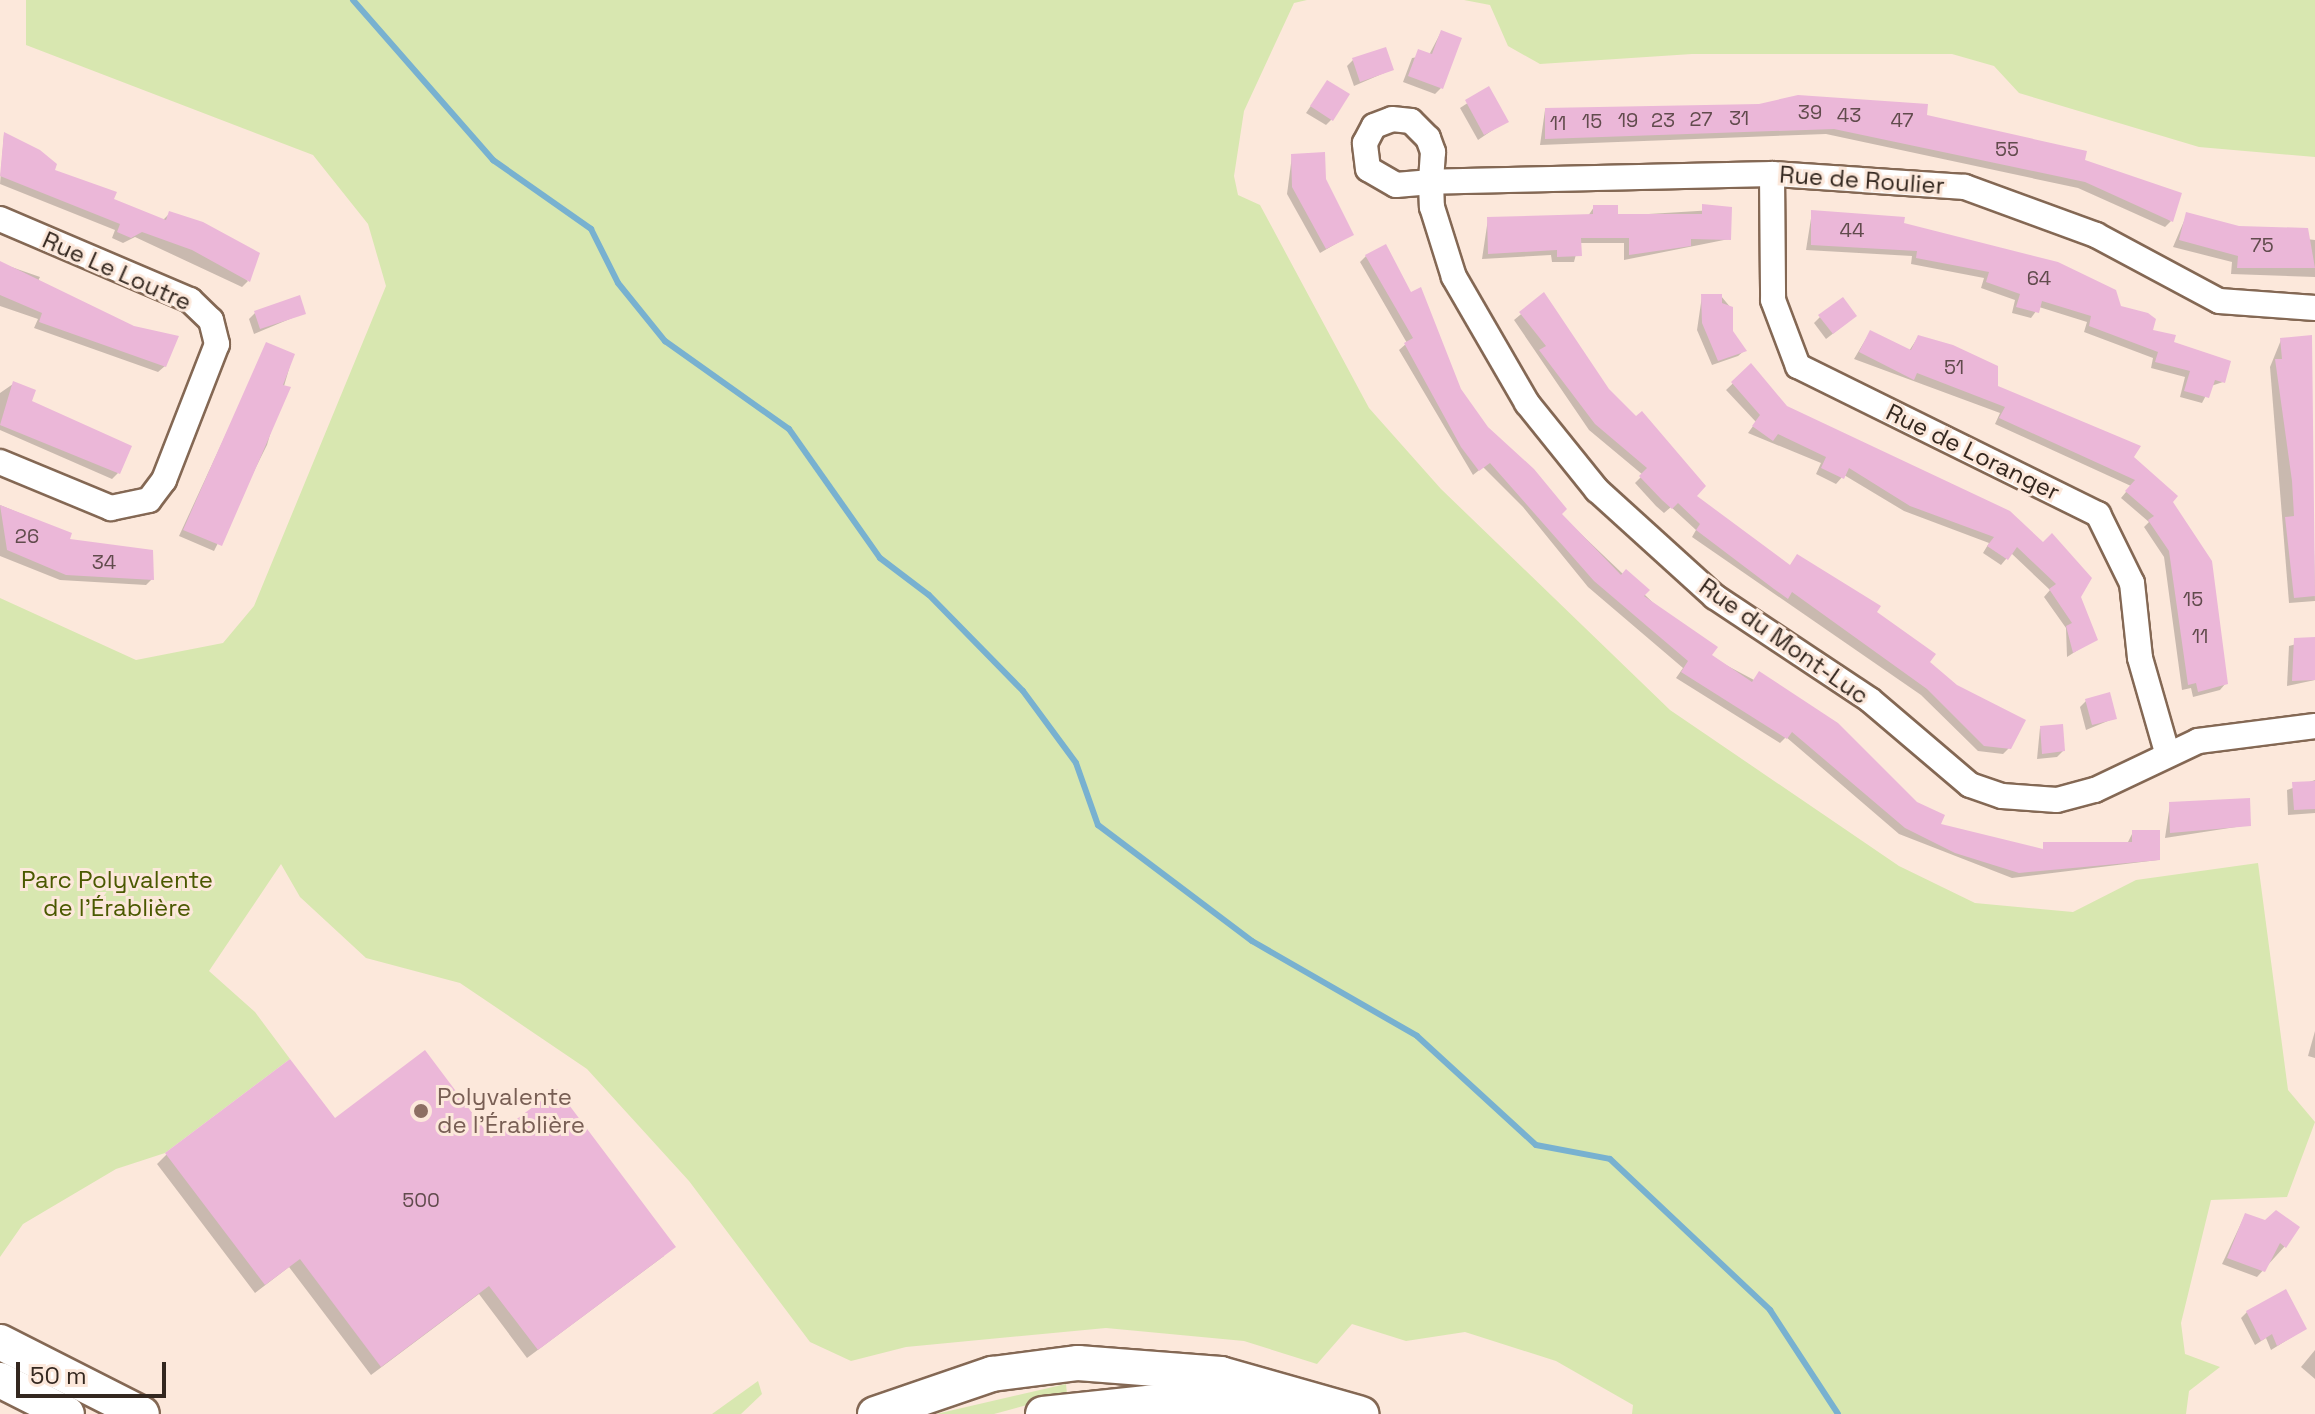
<!DOCTYPE html>
<meta charset="utf-8">
<style>
body{margin:0}
#map{position:relative;width:2315px;height:1414px;overflow:hidden;background:#fce8db;font-family:"Space Grotesk",sans-serif}
div>[style]{position:absolute}
.green>*{inset:0;background:#d8e7b0}
.shadow>*{inset:0;background:#0003}
.stream>*{height:6px;margin:-3px;padding:0 3px;transform-origin:3px;border-radius:3px;background:#78b1d0}
.building>*{inset:0;background:#ebb7d8}
.roads{filter:drop-shadow(2px 0 #846854) drop-shadow(-2px 0 #846854) drop-shadow(0 2px #846854) drop-shadow(0 -2px #846854)}
.street>*{height:24px;margin:-12px;padding:0 12px;transform-origin:12px;border-radius:12px;background:#fff}
.secondary>*{height:34px;margin:-17px;padding:0 17px;transform-origin:17px;border-radius:17px;background:#fff}
.dots>*{width:22px;height:22px;translate:-50% -50%;box-sizing:border-box;border:4px solid #fce8db;border-radius:50%}
span{translate:-50% -50%;white-space:nowrap;text-align:center;line-height:1.15;-webkit-text-stroke:6px #fce8db;paint-order:stroke}
.number-label{font-size:20px;color:#614b4d}
.number-label span{-webkit-text-stroke-width:0}
.street-label{font-size:24px;color:#33271f}
.park-label{font-size:24px;color:#4a5900}
.education-label{font-size:24px;color:#785e54}
.left{translate:0 -50%;text-align:left}
.scale{position:absolute;left:16px;top:1362px;width:150px;height:36px;box-sizing:border-box;border:4px solid #33271f;border-top:0;padding-left:10px;font-size:24px;line-height:28px;white-space:nowrap;color:#33271f;-webkit-text-stroke:6px #fce8db;paint-order:stroke}
</style>
<div id="map">
<div class="green">
<i style="clip-path:polygon(26px 0,1307px 0,1294px 3px,1244px 111px,1234px 176px,1238px 195px,1260px 205px,1369px 408px,1441px 489px,1670px 710px,1899px 866px,1975px 903px,2073px 912px,2136px 880px,2258px 863px,2288px 1090px,2315px 1122px,2287px 1197px,2211px 1200px,2181px 1323px,2185px 1354px,2220px 1367px,2189px 1391px,2186px 1414px,1632px 1414px,1633px 1405px,1556px 1361px,1465px 1332px,1406px 1341px,1352px 1324px,1317px 1364px,1244px 1341px,1106px 1328px,906px 1347px,851px 1361px,810px 1342px,689px 1181px,587px 1069px,460px 983px,366px 958px,300px 897px,281px 864px,209px 971px,255px 1012px,290px 1059px,165px 1153px,116px 1169px,23px 1224px,0 1257px,0 598px,136px 660px,223px 643px,254px 606px,386px 286px,368px 224px,313px 155px,26px 45px)"></i>
<i style="clip-path:polygon(1464px 0,2315px 0,2315px 157px,2199px 147px,2019px 93px,1994px 66px,1952px 54px,1692px 54px,1540px 64px,1508px 46px,1490px 5px)"></i>
<i style="clip-path:polygon(758px 1381px,762px 1394px,741px 1414px,712px 1414px)"></i>
<i style="clip-path:polygon(1066px 1384px,1067px 1394px,994px 1414px,936px 1414px)"></i>
</div>
<div class="shadow">
<i style="clip-path:polygon(1441px 32px,1441px 88px,1435px 94px,1403px 82px,1412px 58px,1429px 55px)"></i>
<i style="clip-path:polygon(1353px 60px,1391px 70px,1354px 86px,1347px 66px)"></i>
<i style="clip-path:polygon(1327px 82px,1332px 119px,1326px 125px,1306px 113px)"></i>
<i style="clip-path:polygon(1489px 89px,1506px 121px,1478px 140px,1460px 108px)"></i>
<i style="clip-path:polygon(1798px 97px,1926px 106px,1924px 117px,2082px 161px,2171px 221px,2165px 227px,2078px 188px,1826px 134px,1540px 145px,1545px 110px,1759px 106px)"></i>
<i style="clip-path:polygon(4px 134px,52px 171px,111px 200px,163px 220px,170px 213px,248px 281px,242px 287px,135px 237px,123px 243px,112px 238px,115px 230px,0 184px)"></i>
<i style="clip-path:polygon(1292px 156px,1324px 180px,1351px 235px,1320px 253px,1287px 194px)"></i>
<i style="clip-path:polygon(1594px 207px,1616px 216px,1730px 209px,1729px 239px,1624px 260px,1624px 243px,1579px 243px,1574px 262px,1552px 262px,1551px 255px,1482px 259px,1488px 219px,1588px 216px)"></i>
<i style="clip-path:polygon(1812px 212px,1902px 225px,2119px 307px,2223px 382px,2211px 386px,2202px 403px,2180px 397px,2185px 377px,2151px 368px,2153px 358px,2084px 332px,2087px 322px,2039px 307px,2031px 318px,2012px 313px,2015px 300px,1981px 288px,1984px 278px,1911px 264px,1912px 256px,1806px 250px)"></i>
<i style="clip-path:polygon(2187px 214px,2239px 228px,2306px 230px,2306px 239px,2315px 240px,2315px 277px,2231px 274px,2232px 262px,2173px 247px)"></i>
<i style="clip-path:polygon(1366px 256px,1486px 428px,1560px 514px,1709px 656px,1754px 680px,1938px 825px,2039px 850px,2127px 844px,2133px 832px,2158px 860px,2012px 878px,1899px 834px,1786px 737px,1780px 743px,1676px 678px,1683px 668px,1588px 587px,1523px 507px,1483px 467px,1473px 475px,1399px 350px,1407px 343px,1360px 262px)"></i>
<i style="clip-path:polygon(0 263px,40px 277px,37px 283px,165px 366px,158px 372px,34px 328px,38px 319px,0 306px)"></i>
<i style="clip-path:polygon(1544px 295px,1608px 390px,1694px 496px,1789px 567px,1797px 557px,1875px 612px,2009px 748px,2003px 754px,1978px 751px,1921px 695px,1692px 537px,1696px 530px,1671px 507px,1664px 513px,1656px 506px,1635px 483px,1643px 475px,1589px 430px,1514px 320px)"></i>
<i style="clip-path:polygon(1702px 296px,1721px 296px,1731px 308px,1732px 331px,1744px 351px,1738px 356px,1712px 365px,1697px 330px)"></i>
<i style="clip-path:polygon(255px 313px,304px 313px,254px 334px,249px 319px)"></i>
<i style="clip-path:polygon(1820px 317px,1848px 322px,1826px 339px,1814px 323px)"></i>
<i style="clip-path:polygon(1870px 332px,1909px 351px,1918px 337px,1996px 388px,2132px 458px,2170px 502px,2226px 683px,2220px 690px,2193px 697px,2191px 688px,2182px 690px,2164px 557px,2144px 527px,2149px 522px,2121px 498px,2131px 486px,1995px 424px,2000px 413px,1854px 359px)"></i>
<i style="clip-path:polygon(2310px 338px,2315px 601px,2289px 603px,2270px 367px,2281px 340px)"></i>
<i style="clip-path:polygon(267px 345px,293px 355px,267px 445px,214px 551px,179px 536px)"></i>
<i style="clip-path:polygon(1751px 366px,1786px 407px,2009px 513px,2079px 597px,2095px 639px,2067px 657px,2066px 628px,2044px 597px,2050px 590px,2011px 553px,2001px 565px,1983px 553px,1989px 543px,1904px 511px,1844px 475px,1836px 484px,1816px 474px,1821px 463px,1748px 433px,1756px 422px,1726px 390px)"></i>
<i style="clip-path:polygon(13px 384px,29px 402px,118px 473px,112px 479px,0 430px,0 393px)"></i>
<i style="clip-path:polygon(0 505px,70px 534px,68px 540px,152px 579px,146px 585px,60px 580px,0 556px)"></i>
<i style="clip-path:polygon(2315px 639px,2315px 680px,2287px 686px,2289px 646px)"></i>
<i style="clip-path:polygon(2086px 701px,2115px 718px,2086px 730px,2080px 707px)"></i>
<i style="clip-path:polygon(2040px 728px,2063px 751px,2057px 757px,2037px 759px)"></i>
<i style="clip-path:polygon(2315px 780px,2315px 813px,2288px 815px,2287px 790px)"></i>
<i style="clip-path:polygon(2170px 804px,2249px 825px,2165px 838px)"></i>
<i style="clip-path:polygon(2315px 1031px,2315px 1058px,2308px 1056px)"></i>
<i style="clip-path:polygon(334px 1121px,491px 1141px,664px 1256px,527px 1358px,479px 1294px,371px 1375px,289px 1267px,255px 1293px,157px 1164px,167px 1154px)"></i>
<i style="clip-path:polygon(2245px 1215px,2285px 1246px,2257px 1277px,2222px 1264px)"></i>
<i style="clip-path:polygon(2247px 1312px,2305px 1329px,2271px 1350px,2266px 1338px,2255px 1345px,2241px 1318px)"></i>
<i style="clip-path:polygon(2315px 1350px,2315px 1379px,2301px 1367px)"></i>
</div>
<div class="stream">
<i style="left:353px;top:0;width:213px;rotate:48.8deg"></i>
<i style="left:493px;top:160px;width:120px;rotate:35.1deg"></i>
<i style="left:591px;top:229px;width:60px;rotate:63.4deg"></i>
<i style="left:618px;top:283px;width:75px;rotate:51deg"></i>
<i style="left:665px;top:341px;width:152px;rotate:35.4deg"></i>
<i style="left:789px;top:429px;width:158px;rotate:54.8deg"></i>
<i style="left:880px;top:558px;width:61px;rotate:37.1deg"></i>
<i style="left:929px;top:595px;width:134px;rotate:45.6deg"></i>
<i style="left:1023px;top:691px;width:89px;rotate:53.6deg"></i>
<i style="left:1076px;top:763px;width:66px;rotate:70.5deg"></i>
<i style="left:1098px;top:825px;width:193px;rotate:37deg"></i>
<i style="left:1252px;top:941px;width:190px;rotate:29.9deg"></i>
<i style="left:1417px;top:1036px;width:161px;rotate:42.5deg"></i>
<i style="left:1536px;top:1145px;width:75px;rotate:10.7deg"></i>
<i style="left:1610px;top:1159px;width:220px;rotate:43.3deg"></i>
<i style="left:1770px;top:1310px;width:124px;rotate:56.8deg"></i>
</div>
<div class="building">
<i style="clip-path:polygon(1441px 30px,1462px 38px,1443px 89px,1408px 76px,1418px 49px,1432px 54px)"></i>
<i style="clip-path:polygon(1386px 47px,1394px 70px,1360px 82px,1352px 58px)"></i>
<i style="clip-path:polygon(1327px 80px,1350px 94px,1333px 121px,1310px 106px)"></i>
<i style="clip-path:polygon(1489px 86px,1509px 122px,1484px 135px,1465px 100px)"></i>
<i style="clip-path:polygon(1798px 95px,1928px 104px,1927px 115px,2087px 151px,2085px 160px,2182px 193px,2173px 222px,2085px 182px,1834px 129px,1545px 139px,1545px 108px,1759px 104px)"></i>
<i style="clip-path:polygon(4px 132px,40px 150px,57px 164px,55px 170px,117px 192px,114px 199px,166px 220px,169px 211px,203px 222px,260px 253px,250px 282px,192px 250px,142px 232px,131px 238px,117px 232px,120px 224px,0 176px)"></i>
<i style="clip-path:polygon(1325px 152px,1326px 179px,1354px 235px,1326px 249px,1292px 187px,1291px 154px)"></i>
<i style="clip-path:polygon(1702px 204px,1732px 207px,1731px 240px,1691px 239px,1691px 246px,1629px 255px,1629px 238px,1581px 238px,1582px 256px,1557px 257px,1557px 250px,1488px 254px,1487px 217px,1593px 214px,1593px 205px,1618px 205px,1618px 214px,1702px 214px)"></i>
<i style="clip-path:polygon(1811px 210px,1905px 217px,1904px 223px,2058px 262px,2116px 290px,2121px 306px,2148px 313px,2156px 319px,2153px 330px,2176px 335px,2174px 342px,2231px 361px,2225px 383px,2215px 380px,2209px 398px,2184px 391px,2190px 371px,2155px 362px,2158px 352px,2089px 326px,2091px 316px,2042px 301px,2039px 313px,2016px 307px,2020px 294px,1986px 282px,1989px 272px,1916px 258px,1917px 251px,1811px 245px)"></i>
<i style="clip-path:polygon(2186px 212px,2239px 226px,2308px 228px,2315px 268px,2237px 268px,2238px 256px,2179px 240px)"></i>
<i style="clip-path:polygon(1386px 244px,1411px 292px,1421px 287px,1461px 389px,1488px 427px,1534px 469px,1567px 509px,1562px 514px,1621px 575px,1626px 569px,1650px 590px,1644px 596px,1718px 647px,1712px 655px,1752px 682px,1759px 671px,1838px 723px,1917px 802px,1945px 815px,1941px 824px,2043px 849px,2043px 842px,2132px 842px,2132px 830px,2160px 830px,2160px 860px,2019px 873px,1955px 853px,1905px 828px,1792px 732px,1787px 739px,1681px 672px,1688px 661px,1594px 581px,1490px 463px,1479px 471px,1461px 447px,1404px 343px,1413px 338px,1365px 255px)"></i>
<i style="clip-path:polygon(0 261px,134px 326px,179px 336px,166px 367px,39px 322px,42px 313px,0 295px)"></i>
<i style="clip-path:polygon(1544px 292px,1609px 389px,1636px 416px,1642px 411px,1706px 486px,1697px 496px,1790px 565px,1797px 554px,1881px 606px,1877px 612px,1936px 654px,1930px 662px,1957px 685px,2026px 720px,2011px 749px,1984px 746px,1927px 689px,1792px 592px,1788px 599px,1774px 589px,1696px 530px,1700px 524px,1678px 503px,1672px 509px,1662px 500px,1639px 476px,1647px 468px,1595px 424px,1539px 350px,1546px 346px,1519px 312px)"></i>
<i style="clip-path:polygon(1701px 294px,1722px 294px,1722px 303px,1733px 307px,1733px 331px,1747px 351px,1718px 361px,1702px 323px)"></i>
<i style="clip-path:polygon(300px 295px,306px 314px,260px 329px,254px 311px)"></i>
<i style="clip-path:polygon(1843px 297px,1857px 316px,1833px 334px,1818px 315px)"></i>
<i style="clip-path:polygon(1870px 330px,1911px 350px,1918px 335px,1953px 345px,1998px 366px,1998px 386px,2141px 446px,2134px 457px,2178px 496px,2173px 502px,2212px 561px,2228px 684px,2198px 692px,2196px 683px,2188px 685px,2169px 551px,2148px 520px,2154px 516px,2125px 491px,2135px 480px,1999px 418px,2005px 407px,1917px 373px,1914px 380px,1859px 352px)"></i>
<i style="clip-path:polygon(2312px 335px,2315px 596px,2294px 598px,2285px 517px,2294px 516px,2292px 481px,2275px 359px,2282px 359px,2280px 338px)"></i>
<i style="clip-path:polygon(266px 342px,295px 354px,283px 385px,291px 387px,222px 546px,183px 530px)"></i>
<i style="clip-path:polygon(1751px 363px,1787px 406px,2010px 511px,2043px 542px,2052px 533px,2092px 578px,2081px 597px,2098px 640px,2073px 653px,2066px 626px,2072px 623px,2049px 589px,2056px 584px,2017px 547px,2008px 560px,1987px 546px,1994px 537px,1910px 506px,1849px 468px,1844px 479px,1821px 468px,1826px 457px,1778px 434px,1773px 441px,1752px 426px,1760px 415px,1731px 382px)"></i>
<i style="clip-path:polygon(13px 381px,36px 390px,32px 401px,132px 446px,120px 474px,0 425px)"></i>
<i style="clip-path:polygon(0 505px,72px 533px,70px 539px,153px 550px,154px 580px,66px 575px,7px 550px)"></i>
<i style="clip-path:polygon(2315px 637px,2315px 680px,2292px 681px,2294px 638px)"></i>
<i style="clip-path:polygon(2110px 692px,2117px 719px,2092px 725px,2085px 699px)"></i>
<i style="clip-path:polygon(2063px 724px,2065px 751px,2042px 754px,2040px 726px)"></i>
<i style="clip-path:polygon(2315px 781px,2315px 809px,2294px 810px,2292px 782px)"></i>
<i style="clip-path:polygon(2250px 798px,2251px 826px,2170px 833px,2169px 802px)"></i>
<i style="clip-path:polygon(425px 1050px,491px 1138px,557px 1089px,676px 1247px,538px 1350px,489px 1286px,381px 1367px,300px 1259px,265px 1285px,165px 1153px,290px 1059px,335px 1118px)"></i>
<i style="clip-path:polygon(2276px 1210px,2300px 1227px,2286px 1248px,2280px 1243px,2265px 1272px,2227px 1258px,2245px 1213px,2265px 1220px)"></i>
<i style="clip-path:polygon(2286px 1289px,2307px 1329px,2277px 1346px,2272px 1334px,2261px 1341px,2246px 1311px)"></i>
</div>
<div class="roads">
<div class="street">
<i style="left:1772px;top:174px;width:126px;rotate:89.5deg"></i>
<i style="left:1773px;top:300px;width:71px;rotate:69.3deg"></i>
<i style="left:1798px;top:366px;width:335px;rotate:26.3deg"></i>
<i style="left:2098px;top:514px;width:77px;rotate:63.8deg"></i>
<i style="left:2132px;top:583px;width:75px;rotate:83.9deg"></i>
<i style="left:2140px;top:658px;width:98px;rotate:74deg"></i>
<i style="left:0;top:219px;width:207px;rotate:23.1deg"></i>
<i style="left:190px;top:300px;width:29px;rotate:44deg"></i>
<i style="left:211px;top:320px;width:25px;rotate:76deg"></i>
<i style="left:217px;top:344px;width:146px;rotate:111.3deg"></i>
<i style="left:164px;top:480px;width:25px;rotate:127deg"></i>
<i style="left:149px;top:500px;width:39px;rotate:168deg"></i>
<i style="left:111px;top:508px;width:120px;rotate:-157.5deg"></i>
<i style="left:2315px;top:308px;width:96px;rotate:-175.8deg"></i>
<i style="left:2219px;top:301px;width:140px;rotate:-151.8deg"></i>
<i style="left:2096px;top:235px;width:140px;rotate:-159.9deg"></i>
<i style="left:1965px;top:187px;width:193px;rotate:-176.1deg"></i>
<i style="left:1772px;top:174px;width:341px;rotate:178.7deg"></i>
<i style="left:1431px;top:182px;width:35px;rotate:175deg"></i>
<i style="left:1396px;top:185px;width:32px;rotate:-150deg"></i>
<i style="left:1368px;top:169px;width:26px;rotate:-97deg"></i>
<i style="left:1365px;top:143px;width:19px;rotate:-62deg"></i>
<i style="left:1374px;top:126px;width:19px;rotate:-21deg"></i>
<i style="left:1392px;top:119px;width:19px;rotate:6deg"></i>
<i style="left:1411px;top:121px;width:24px;rotate:45deg"></i>
<i style="left:1428px;top:138px;width:15px;rotate:70deg"></i>
<i style="left:1433px;top:152px;width:30px;rotate:94deg"></i>
<i style="left:1431px;top:182px;width:25px;rotate:88deg"></i>
<i style="left:1432px;top:207px;width:73px;rotate:72.6deg"></i>
<i style="left:1454px;top:277px;width:146px;rotate:59.9deg"></i>
<i style="left:1527px;top:403px;width:112px;rotate:51.2deg"></i>
<i style="left:1597px;top:490px;width:159px;rotate:42.2deg"></i>
<i style="left:1715px;top:597px;width:186px;rotate:33.6deg"></i>
<i style="left:1870px;top:700px;width:131px;rotate:40.4deg"></i>
<i style="left:1970px;top:785px;width:34px;rotate:19deg"></i>
<i style="left:2002px;top:796px;width:55px;rotate:4.2deg"></i>
<i style="left:2057px;top:800px;width:39px;rotate:-15deg"></i>
<i style="left:2095px;top:790px;width:114px;rotate:-25.4deg"></i>
<i style="left:2198px;top:741px;width:118px;rotate:-7.3deg"></i>
</div>
<div class="secondary">
<i style="left:0;top:1342px;width:159px;rotate:26.9deg"></i>
<i style="left:0;top:1380px;width:75px;rotate:26.9deg"></i>
<i style="left:875px;top:1414px;width:124px;rotate:-18.9deg"></i>
<i style="left:992px;top:1374px;width:87px;rotate:-7.3deg"></i>
<i style="left:1078px;top:1363px;width:143px;rotate:4.4deg"></i>
<i style="left:1221px;top:1374px;width:146px;rotate:15.9deg"></i>
<i style="left:1043px;top:1414px;width:133px;rotate:-6.1deg"></i>
<i style="left:1175px;top:1400px;width:119px;rotate:6.8deg"></i>
</div>
</div>
<div class="dots">
<i style="left:421px;top:1111px;background:#8d6e63"></i>
</div>
<div class="number-label">
<span style="left:1810px;top:112px">39</span>
<span style="left:1849px;top:115px">43</span>
<span style="left:1739px;top:118px">31</span>
<span style="left:1701px;top:119px">27</span>
<span style="left:1628px;top:120px">19</span>
<span style="left:1663px;top:120px">23</span>
<span style="left:1902px;top:120px">47</span>
<span style="left:1592px;top:121px">15</span>
<span style="left:1558px;top:123px">11</span>
<span style="left:2007px;top:149px">55</span>
<span style="left:1852px;top:230px">44</span>
<span style="left:2262px;top:245px">75</span>
<span style="left:2039px;top:278px">64</span>
<span style="left:1954px;top:367px">51</span>
<span style="left:27px;top:536px">26</span>
<span style="left:104px;top:562px">34</span>
<span style="left:2193px;top:599px">15</span>
<span style="left:2200px;top:636px">11</span>
<span style="left:421px;top:1200px">500</span>
</div>
<div class="street-label">
<span style="left:1862px;top:180px;rotate:4deg">Rue de Roulier</span>
<span style="left:117px;top:271px;rotate:24deg">Rue Le Loutre</span>
<span style="left:1973px;top:452px;rotate:26deg">Rue de Loranger</span>
<span style="left:1784px;top:641px;rotate:35deg">Rue du Mont-Luc</span>
</div>
<div class="park-label">
<span style="left:117px;top:894px">Parc Polyvalente<br>de l'Érablière</span>
</div>
<div class="education-label">
<span class="left" style="left:437px;top:1111px">Polyvalente<br>de l'Érablière</span>
</div>
<div class="scale">50 m</div>
</div>
